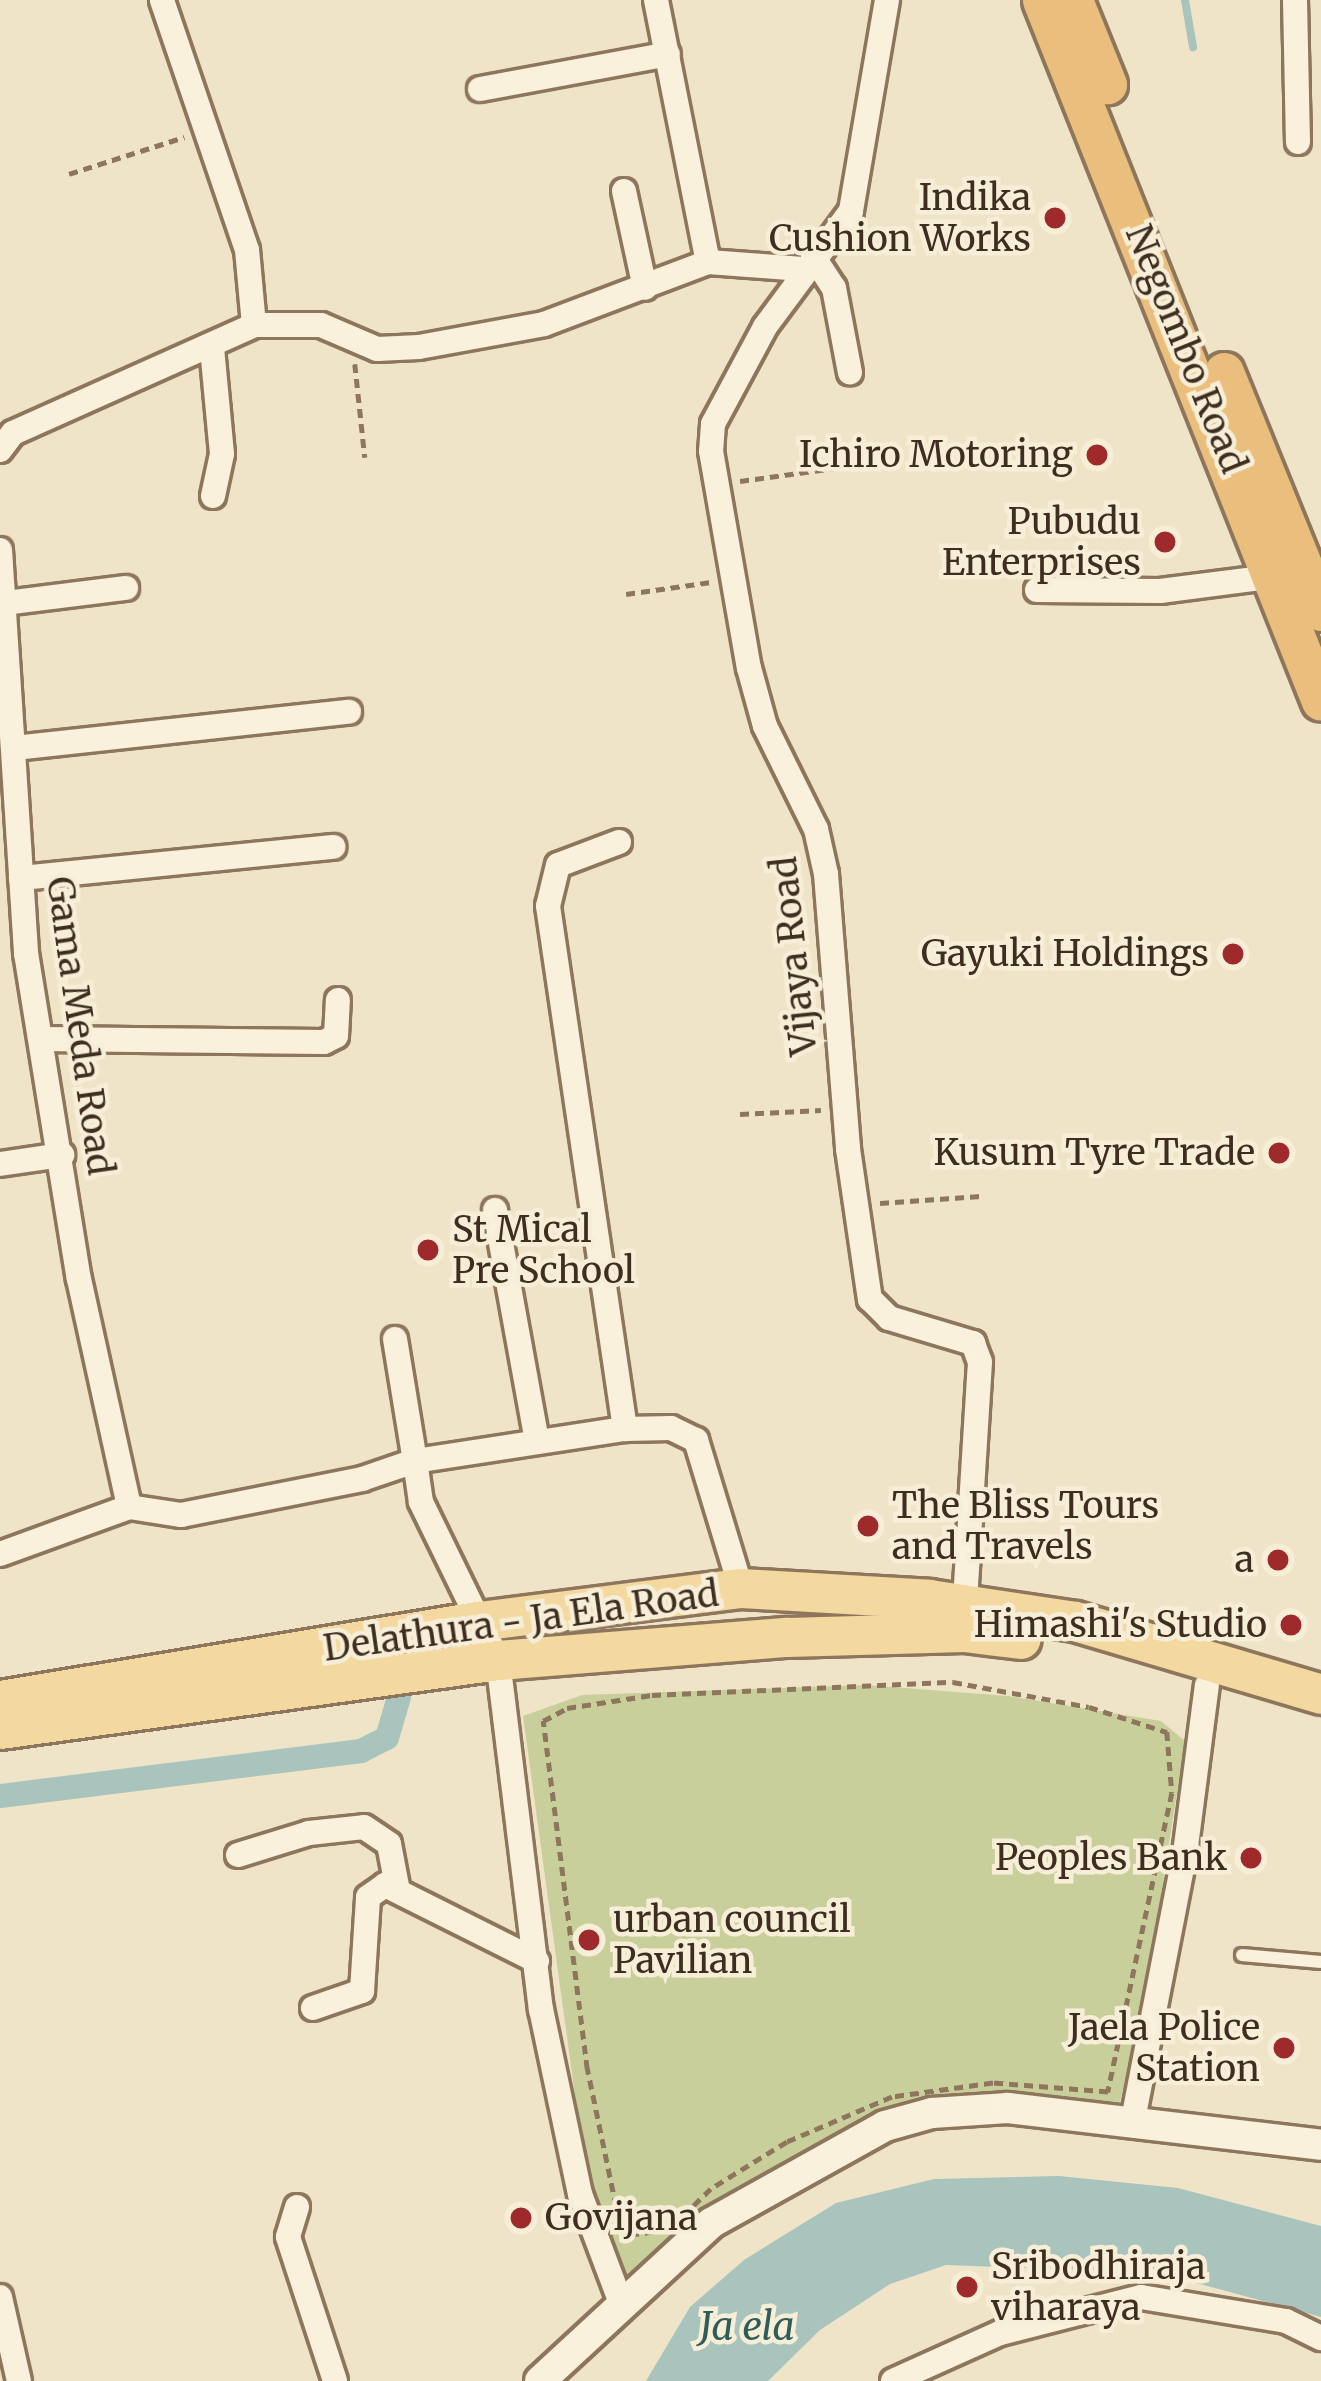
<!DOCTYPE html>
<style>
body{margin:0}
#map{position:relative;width:1321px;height:2381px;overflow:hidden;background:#f0e4c8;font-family:Merriweather,serif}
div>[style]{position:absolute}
.green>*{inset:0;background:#c9cf9b}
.water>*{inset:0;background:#a9c4bc}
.stream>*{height:8px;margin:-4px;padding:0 4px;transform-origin:4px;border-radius:4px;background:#a9c4bc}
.canal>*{height:24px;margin:-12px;padding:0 12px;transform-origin:12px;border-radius:12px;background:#a9c4bc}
.path>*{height:4.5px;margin-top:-2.25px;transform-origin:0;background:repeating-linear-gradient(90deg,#8d765c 0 9px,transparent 0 15px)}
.roads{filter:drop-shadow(3px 0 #8d765c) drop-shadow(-3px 0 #8d765c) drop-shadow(0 3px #8d765c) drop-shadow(0 -3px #8d765c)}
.service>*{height:12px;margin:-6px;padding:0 6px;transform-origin:6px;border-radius:6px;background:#faf1dc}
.minor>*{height:24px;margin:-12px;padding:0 12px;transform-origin:12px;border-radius:12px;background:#faf1dc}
.tertiary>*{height:30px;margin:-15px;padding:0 15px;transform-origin:15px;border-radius:15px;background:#faf1dc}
.primary>*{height:39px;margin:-19.5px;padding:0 19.5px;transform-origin:19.5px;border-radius:19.5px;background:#f3d9a0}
.trunk>*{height:39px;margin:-19.5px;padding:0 19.5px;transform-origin:19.5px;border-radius:19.5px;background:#eabe7c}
.dots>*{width:33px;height:33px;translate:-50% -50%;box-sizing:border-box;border:6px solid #f7eed8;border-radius:50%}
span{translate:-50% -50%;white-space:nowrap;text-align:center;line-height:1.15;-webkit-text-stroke:9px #f7eed8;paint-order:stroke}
.poi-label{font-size:36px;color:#3d2e20}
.right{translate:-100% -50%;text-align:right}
.left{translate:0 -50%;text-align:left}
.street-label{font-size:36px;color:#3d2e20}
.water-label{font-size:39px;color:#2f5d5a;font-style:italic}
</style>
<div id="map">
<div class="green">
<i style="clip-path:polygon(866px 1685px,1008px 1696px,1161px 1721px,1185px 1741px,1143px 2010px,1117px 2113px,880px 2122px,634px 2288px,613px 2272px,580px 2132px,523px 1716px,582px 1695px)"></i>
</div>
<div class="water">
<i style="clip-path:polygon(1059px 2176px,1178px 2188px,1321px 2226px,1321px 2317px,1160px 2273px,946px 2265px,890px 2284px,820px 2330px,768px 2381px,646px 2381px,690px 2307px,744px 2260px,836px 2203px,934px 2179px)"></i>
</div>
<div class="stream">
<i style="left:1185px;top:0;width:48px;rotate:80.3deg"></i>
</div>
<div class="canal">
<i style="left:0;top:1796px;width:364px;rotate:-7.1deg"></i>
<i style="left:361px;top:1751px;width:29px;rotate:-27deg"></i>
<i style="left:387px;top:1738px;width:43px;rotate:-73.7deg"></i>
</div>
<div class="path">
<i style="left:69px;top:174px;width:121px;rotate:-17.8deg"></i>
<i style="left:355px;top:364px;width:94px;rotate:83.9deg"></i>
<i style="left:740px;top:481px;width:140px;rotate:-7.8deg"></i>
<i style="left:626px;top:594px;width:86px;rotate:-8deg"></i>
<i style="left:740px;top:1114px;width:81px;rotate:-2.8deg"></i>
<i style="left:880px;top:1203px;width:101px;rotate:-4deg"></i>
<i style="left:953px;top:1682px;width:138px;rotate:10.4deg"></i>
<i style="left:1089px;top:1707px;width:82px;rotate:17.8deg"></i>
<i style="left:1167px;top:1732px;width:61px;rotate:85.3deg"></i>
<i style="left:1172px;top:1793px;width:306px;rotate:102.1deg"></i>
<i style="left:1108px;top:2092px;width:115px;rotate:-175.5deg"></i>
<i style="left:993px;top:2083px;width:102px;rotate:172.1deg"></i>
<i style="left:892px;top:2097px;width:114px;rotate:156.8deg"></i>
<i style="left:787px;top:2142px;width:89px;rotate:148.3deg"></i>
<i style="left:711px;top:2189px;width:59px;rotate:135.7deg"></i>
<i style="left:669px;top:2230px;width:47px;rotate:172.7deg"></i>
<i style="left:622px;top:2236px;width:171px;rotate:-101.8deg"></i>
<i style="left:587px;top:2069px;width:351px;rotate:-97.2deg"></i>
<i style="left:543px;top:1721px;width:27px;rotate:-28deg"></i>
<i style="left:567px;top:1708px;width:86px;rotate:-8.7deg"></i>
<i style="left:652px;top:1695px;width:301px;rotate:-2.5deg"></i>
</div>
<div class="roads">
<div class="service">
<i style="left:1242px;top:1955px;width:79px;rotate:5.1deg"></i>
</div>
<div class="minor">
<i style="left:656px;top:0;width:267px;rotate:78.8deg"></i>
<i style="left:887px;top:0;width:214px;rotate:99.7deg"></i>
<i style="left:851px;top:211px;width:144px;rotate:126.6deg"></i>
<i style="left:765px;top:327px;width:110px;rotate:118.2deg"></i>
<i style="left:713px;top:424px;width:27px;rotate:94deg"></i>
<i style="left:711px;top:451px;width:220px;rotate:80.1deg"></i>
<i style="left:749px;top:668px;width:60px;rotate:74.6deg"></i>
<i style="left:765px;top:726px;width:115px;rotate:63.7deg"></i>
<i style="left:816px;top:829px;width:46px;rotate:77.5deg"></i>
<i style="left:826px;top:874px;width:276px;rotate:85.4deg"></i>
<i style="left:848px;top:1149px;width:152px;rotate:81.7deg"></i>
<i style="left:870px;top:1299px;width:27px;rotate:45deg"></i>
<i style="left:889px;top:1318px;width:88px;rotate:16.6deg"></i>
<i style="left:973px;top:1343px;width:20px;rotate:70deg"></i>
<i style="left:980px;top:1362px;width:255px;rotate:93.6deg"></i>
<i style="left:1295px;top:0;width:142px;rotate:88.8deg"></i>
<i style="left:480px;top:89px;width:191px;rotate:-10.5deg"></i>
<i style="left:624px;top:191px;width:99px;rotate:77.8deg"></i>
<i style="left:813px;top:256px;width:38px;rotate:57deg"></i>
<i style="left:834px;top:288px;width:86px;rotate:79.3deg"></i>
<i style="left:254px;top:325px;width:67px"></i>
<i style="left:321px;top:325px;width:61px;rotate:23.2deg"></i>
<i style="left:377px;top:349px;width:42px;rotate:-2.7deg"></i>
<i style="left:419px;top:347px;width:127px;rotate:-10.4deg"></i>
<i style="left:544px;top:324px;width:175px;rotate:-20.7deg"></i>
<i style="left:708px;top:262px;width:95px;rotate:4.2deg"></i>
<i style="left:212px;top:348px;width:106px;rotate:84.6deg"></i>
<i style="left:222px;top:454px;width:43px;rotate:102.1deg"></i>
<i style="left:0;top:450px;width:21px;rotate:-53deg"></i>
<i style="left:13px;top:433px;width:264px;rotate:-24.1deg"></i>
<i style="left:254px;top:325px;width:75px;rotate:-95.3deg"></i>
<i style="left:247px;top:250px;width:264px;rotate:-108.8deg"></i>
<i style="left:0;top:550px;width:404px;rotate:86.3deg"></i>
<i style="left:26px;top:953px;width:330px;rotate:80.8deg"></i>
<i style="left:79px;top:1279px;width:233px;rotate:77.6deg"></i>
<i style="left:1037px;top:590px;width:123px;rotate:0.5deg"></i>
<i style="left:1160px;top:591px;width:118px;rotate:-7.3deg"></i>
<i style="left:5px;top:603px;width:122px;rotate:-7.1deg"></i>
<i style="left:15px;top:748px;width:336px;rotate:-6.2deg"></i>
<i style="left:619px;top:842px;width:65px;rotate:159.3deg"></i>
<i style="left:558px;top:865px;width:42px;rotate:103.7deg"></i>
<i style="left:548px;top:906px;width:529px;rotate:81.62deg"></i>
<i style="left:21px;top:878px;width:314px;rotate:-5.7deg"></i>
<i style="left:42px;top:1039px;width:282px;rotate:0.6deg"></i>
<i style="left:324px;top:1042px;width:13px;rotate:-27deg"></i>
<i style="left:336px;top:1036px;width:36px;rotate:-87deg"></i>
<i style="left:0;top:1164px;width:63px;rotate:-8.3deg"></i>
<i style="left:495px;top:1210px;width:230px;rotate:79.7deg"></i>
<i style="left:395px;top:1339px;width:124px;rotate:80.7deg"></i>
<i style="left:415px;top:1461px;width:212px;rotate:-8.7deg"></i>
<i style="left:625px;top:1429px;width:46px;rotate:-1.2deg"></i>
<i style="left:671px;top:1428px;width:28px;rotate:26deg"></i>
<i style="left:696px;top:1440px;width:155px;rotate:73.1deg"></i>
<i style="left:0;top:1554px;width:137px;rotate:-20deg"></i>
<i style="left:129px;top:1507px;width:53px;rotate:8.7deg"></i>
<i style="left:181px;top:1515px;width:185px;rotate:-11.2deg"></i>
<i style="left:362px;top:1479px;width:56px;rotate:-18.8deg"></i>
<i style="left:415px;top:1461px;width:41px;rotate:81.7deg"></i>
<i style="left:421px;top:1502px;width:176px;rotate:64deg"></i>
<i style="left:498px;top:1660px;width:352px;rotate:83deg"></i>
<i style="left:541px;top:2009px;width:189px;rotate:78.1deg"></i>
<i style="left:580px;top:2194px;width:120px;rotate:69.4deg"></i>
<i style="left:238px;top:1855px;width:74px;rotate:-17.2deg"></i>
<i style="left:309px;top:1833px;width:55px;rotate:-6.2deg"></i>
<i style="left:364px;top:1827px;width:30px;rotate:34deg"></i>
<i style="left:389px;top:1844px;width:43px;rotate:79.2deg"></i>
<i style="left:313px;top:2008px;width:52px;rotate:-19.1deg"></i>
<i style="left:362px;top:1991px;width:94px;rotate:-86.3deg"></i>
<i style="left:368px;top:1897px;width:21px;rotate:-35deg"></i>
<i style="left:385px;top:1885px;width:170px;rotate:26.6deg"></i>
<i style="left:1132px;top:2125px;width:284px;rotate:-79deg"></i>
<i style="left:1186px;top:1846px;width:162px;rotate:-82.6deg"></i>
<i style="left:297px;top:2207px;width:31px;rotate:107deg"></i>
<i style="left:288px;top:2237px;width:151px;rotate:71.9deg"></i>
<i style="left:0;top:2297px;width:86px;rotate:77.3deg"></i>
<i style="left:893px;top:2381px;width:117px;rotate:-24.2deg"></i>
<i style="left:1000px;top:2333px;width:146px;rotate:-14.3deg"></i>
<i style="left:1141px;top:2297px;width:147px;rotate:9.4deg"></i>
<i style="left:1286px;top:2321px;width:39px;rotate:26deg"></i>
</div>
<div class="tertiary">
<i style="left:540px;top:2381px;width:233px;rotate:-42.7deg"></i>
<i style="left:711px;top:2223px;width:199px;rotate:-29.1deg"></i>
<i style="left:885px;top:2126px;width:49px;rotate:-15.5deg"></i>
<i style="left:932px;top:2113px;width:76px;rotate:-3.8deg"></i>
<i style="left:1008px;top:2108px;width:315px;rotate:6.7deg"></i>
</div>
<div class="primary">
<i style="left:0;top:1700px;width:485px;rotate:-9.4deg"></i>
<i style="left:479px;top:1621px;width:264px;rotate:-7.2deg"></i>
<i style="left:741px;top:1588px;width:188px;rotate:3.3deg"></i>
<i style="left:929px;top:1599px;width:148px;rotate:8.6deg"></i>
<i style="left:1075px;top:1621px;width:257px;rotate:16.5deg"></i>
<i style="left:0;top:1729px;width:503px;rotate:-7.89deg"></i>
<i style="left:498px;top:1660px;width:290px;rotate:-4.6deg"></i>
<i style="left:787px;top:1637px;width:177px;rotate:-1.6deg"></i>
<i style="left:964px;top:1632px;width:57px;rotate:7deg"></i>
</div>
<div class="trunk">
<i style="left:1042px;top:0;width:754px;rotate:68.3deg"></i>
<i style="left:1073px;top:0;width:91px;rotate:68deg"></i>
<i style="left:1224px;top:372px;width:258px;rotate:67.9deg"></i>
</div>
</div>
<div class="dots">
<i style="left:1055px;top:218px;background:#9e2a2b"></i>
<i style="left:1097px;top:455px;background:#9e2a2b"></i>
<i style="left:1165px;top:542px;background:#9e2a2b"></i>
<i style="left:1233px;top:954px;background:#9e2a2b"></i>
<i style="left:1279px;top:1153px;background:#9e2a2b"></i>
<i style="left:428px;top:1250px;background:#9e2a2b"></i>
<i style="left:868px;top:1526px;background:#9e2a2b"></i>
<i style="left:1278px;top:1560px;background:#9e2a2b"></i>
<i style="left:1291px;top:1625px;background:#9e2a2b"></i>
<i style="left:1251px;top:1858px;background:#9e2a2b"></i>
<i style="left:589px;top:1940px;background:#9e2a2b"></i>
<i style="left:1284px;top:2048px;background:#9e2a2b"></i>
<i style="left:521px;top:2218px;background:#9e2a2b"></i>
<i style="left:967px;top:2287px;background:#9e2a2b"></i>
</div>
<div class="poi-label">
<span class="right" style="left:1031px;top:218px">Indika<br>Cushion Works</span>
<span class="right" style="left:1073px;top:455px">Ichiro Motoring</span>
<span class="right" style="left:1141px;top:542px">Pubudu<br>Enterprises</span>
<span class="right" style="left:1209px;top:954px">Gayuki Holdings</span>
<span class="right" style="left:1255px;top:1153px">Kusum Tyre Trade</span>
<span class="left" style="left:452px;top:1250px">St Mical<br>Pre School</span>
<span class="left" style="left:892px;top:1526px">The Bliss Tours<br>and Travels</span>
<span class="right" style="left:1254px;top:1560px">a</span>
<span class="right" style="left:1267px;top:1625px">Himashi's Studio</span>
<span class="right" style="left:1227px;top:1858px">Peoples Bank</span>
<span class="left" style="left:613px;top:1940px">urban council<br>Pavilian</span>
<span class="right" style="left:1260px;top:2048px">Jaela Police<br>Station</span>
<span class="left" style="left:545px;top:2218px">Govijana</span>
<span class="left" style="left:991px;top:2287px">Sribodhiraja<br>viharaya</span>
</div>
<div class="street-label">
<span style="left:1186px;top:349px;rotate:68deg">Negombo Road</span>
<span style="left:794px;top:956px;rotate:-96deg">Vijaya Road</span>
<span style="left:80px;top:1026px;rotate:82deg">Gama Meda Road</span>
<span style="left:521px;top:1621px;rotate:-8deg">Delathura - Ja Ela Road</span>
</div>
<div class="water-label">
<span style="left:747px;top:2327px">Ja ela</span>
</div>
</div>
